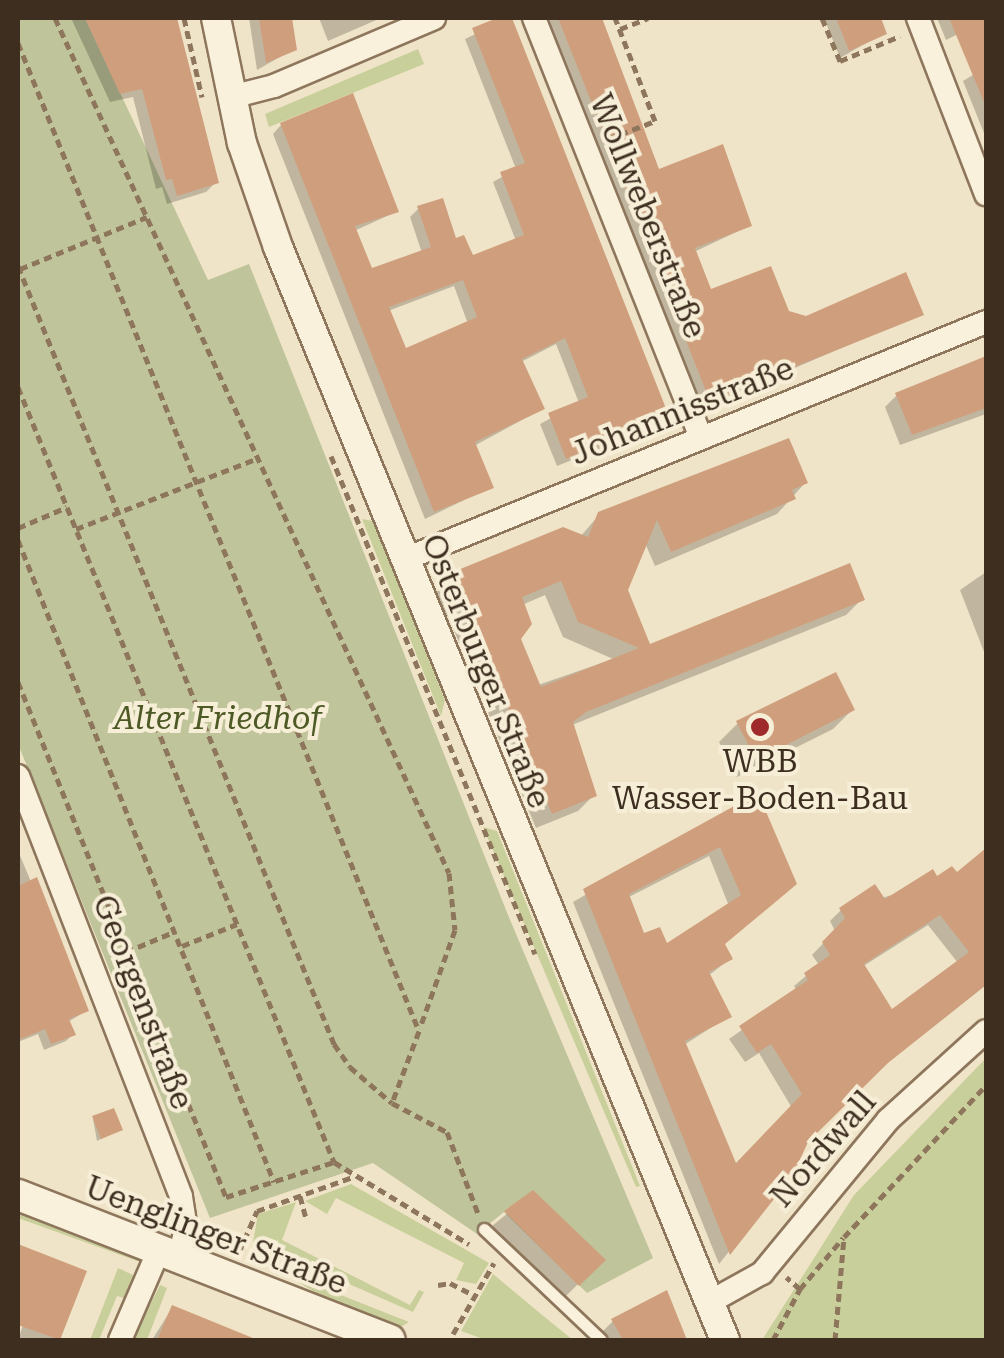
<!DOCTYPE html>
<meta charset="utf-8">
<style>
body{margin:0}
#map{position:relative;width:1004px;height:1358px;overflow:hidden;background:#f0e4c8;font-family:"Roboto Serif",serif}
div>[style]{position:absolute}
.green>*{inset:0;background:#c9cf9b}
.cemetery>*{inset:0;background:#bfc49a}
.shadow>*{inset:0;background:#0003}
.building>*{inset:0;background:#cf9f7d}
.path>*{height:5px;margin-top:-2.5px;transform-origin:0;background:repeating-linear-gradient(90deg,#8d765c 0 8px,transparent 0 13px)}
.roads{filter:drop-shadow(2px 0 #8d765c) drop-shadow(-2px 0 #8d765c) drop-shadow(0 2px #8d765c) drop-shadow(0 -2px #8d765c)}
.service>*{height:11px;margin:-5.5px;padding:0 5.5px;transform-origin:5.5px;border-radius:5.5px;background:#faf1dc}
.minor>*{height:22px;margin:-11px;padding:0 11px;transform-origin:11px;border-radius:11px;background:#faf1dc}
.tertiary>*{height:28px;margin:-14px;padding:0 14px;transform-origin:14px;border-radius:14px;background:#faf1dc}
.secondary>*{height:30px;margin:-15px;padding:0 15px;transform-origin:15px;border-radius:15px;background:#faf1dc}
.dots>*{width:28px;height:28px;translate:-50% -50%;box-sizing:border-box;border:5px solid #f7eed8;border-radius:50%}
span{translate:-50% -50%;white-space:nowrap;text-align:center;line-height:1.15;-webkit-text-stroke:8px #f7eed8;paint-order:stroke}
.street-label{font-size:32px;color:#3d2e20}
.park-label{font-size:32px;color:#4d5a26;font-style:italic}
.poi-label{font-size:32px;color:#3d2e20}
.frame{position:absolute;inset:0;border:20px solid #3d2e20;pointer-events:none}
</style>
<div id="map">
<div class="green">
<i style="clip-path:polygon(418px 49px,424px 64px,269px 127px,265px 114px)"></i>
<i style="clip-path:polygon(362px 519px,373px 521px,445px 700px,441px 716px)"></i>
<i style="clip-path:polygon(483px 827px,497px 831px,640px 1186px,636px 1187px)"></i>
<i style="clip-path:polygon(986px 1058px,986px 1340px,762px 1340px,854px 1195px)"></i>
<i style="clip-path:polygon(351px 1184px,489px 1263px,476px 1284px,456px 1280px,464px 1263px,336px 1198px,327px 1214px,305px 1201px)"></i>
<i style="clip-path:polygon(296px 1202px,282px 1240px,410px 1305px,419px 1290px,424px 1292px,413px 1312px,253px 1242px,258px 1214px)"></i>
<i style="clip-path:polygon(18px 1209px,140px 1259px,140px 1262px,18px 1218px)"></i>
<i style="clip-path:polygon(249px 1253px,313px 1284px,409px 1322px,399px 1328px,335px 1304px)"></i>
<i style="clip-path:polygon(118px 1268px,133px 1275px,124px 1298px,117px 1296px,99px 1340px,90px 1340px)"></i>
<i style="clip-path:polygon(493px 1274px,541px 1314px,573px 1340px,486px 1340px,461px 1331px)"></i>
<i style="clip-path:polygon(160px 1285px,167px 1288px,147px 1340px,133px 1340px)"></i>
</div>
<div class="cemetery">
<i style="clip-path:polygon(18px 18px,85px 18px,208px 280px,249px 264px,508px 915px,653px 1258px,587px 1293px,504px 1212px,477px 1234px,373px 1163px,210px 1218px,18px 744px)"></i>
</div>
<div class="shadow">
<i style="clip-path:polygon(71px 18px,174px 18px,216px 182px,206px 192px,167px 204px,162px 187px,156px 189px,133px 97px,110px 102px)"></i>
<i style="clip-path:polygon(249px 18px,289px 18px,294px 49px,257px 70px)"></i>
<i style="clip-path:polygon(319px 18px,381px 18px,328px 41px)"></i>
<i style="clip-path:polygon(evenodd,509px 18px,664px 411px,652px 428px,557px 466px,540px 424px,579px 403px,556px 344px,521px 362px,542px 409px,474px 446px,491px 487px,425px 519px,273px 134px,281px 125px,396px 212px,354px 231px,371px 272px,422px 253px,410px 217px,419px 208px,472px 258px,516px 241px,493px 182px,516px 169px,465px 39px,509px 18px,454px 286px,468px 324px,405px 351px,388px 311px,454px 286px)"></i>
<i style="clip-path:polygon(546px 18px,610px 18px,601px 21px,657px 172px,749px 226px,694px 252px,710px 293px,806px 318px,921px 314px,701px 408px)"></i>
<i style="clip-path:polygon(824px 18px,878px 18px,884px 33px,840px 58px)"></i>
<i style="clip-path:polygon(937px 18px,986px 18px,986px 20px,946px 40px)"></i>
<i style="clip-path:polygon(986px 67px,986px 138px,963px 81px)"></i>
<i style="clip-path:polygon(986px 359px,986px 414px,900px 445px,885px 407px,896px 396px)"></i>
<i style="clip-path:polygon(evenodd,805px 483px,777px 514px,655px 566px,645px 543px,625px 590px,648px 647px,862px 599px,846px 615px,572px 725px,594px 795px,578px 811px,536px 828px,448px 616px,440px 619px,431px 598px,454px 574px,580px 537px,599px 515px,805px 483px,545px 595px,563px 637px,613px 659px,538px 685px,518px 639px,522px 605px,545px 595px)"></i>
<i style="clip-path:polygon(986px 572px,986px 657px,960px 590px)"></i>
<i style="clip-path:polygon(852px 710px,833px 729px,737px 777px,719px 742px,738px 723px)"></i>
<i style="clip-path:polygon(evenodd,756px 796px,794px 883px,722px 945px,730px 959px,708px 976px,729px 1016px,684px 1045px,735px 1167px,792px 1108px,759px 1053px,745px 1062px,729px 1039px,797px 991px,794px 986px,819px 965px,812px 955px,835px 931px,830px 921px,841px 910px,956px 876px,986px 853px,986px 985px,873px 1074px,807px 1140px,791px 1174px,719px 1264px,573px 902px,756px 796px,709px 856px,729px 906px,666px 946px,643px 937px,627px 898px,709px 856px,756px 796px,928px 925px,958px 963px,892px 1013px,862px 967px,928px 925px)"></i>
<i style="clip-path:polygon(18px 851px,86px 1011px,68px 1022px,73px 1034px,66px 1041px,44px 1050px,38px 1034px,18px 1042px)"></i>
<i style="clip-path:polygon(93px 1119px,120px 1130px,97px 1141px)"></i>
<i style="clip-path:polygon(532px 1193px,602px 1260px,565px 1297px,492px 1226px)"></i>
<i style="clip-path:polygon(18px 1247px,84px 1272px,58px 1340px,18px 1340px,27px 1313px,18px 1309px)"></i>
<i style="clip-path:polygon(665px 1293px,685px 1340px,594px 1340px,613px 1321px)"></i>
<i style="clip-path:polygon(172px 1308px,254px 1340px,152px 1340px)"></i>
</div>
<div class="building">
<i style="clip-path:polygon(85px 18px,177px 18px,219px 183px,177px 196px,172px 179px,166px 180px,142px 89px,120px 94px)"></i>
<i style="clip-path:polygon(259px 18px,292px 18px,297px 50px,266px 63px)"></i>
<i style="clip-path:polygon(evenodd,497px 18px,512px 18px,667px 411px,663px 420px,566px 459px,548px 413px,588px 397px,565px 338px,522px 359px,545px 409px,475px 442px,494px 488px,434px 512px,280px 123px,353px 93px,399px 212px,355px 226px,372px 268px,431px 247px,417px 206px,443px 198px,456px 238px,464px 235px,473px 255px,524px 235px,500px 172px,525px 163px,472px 28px,497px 18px,463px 280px,477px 317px,406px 348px,389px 307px,463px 280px)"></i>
<i style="clip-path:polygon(558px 18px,602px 18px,659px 169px,723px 144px,752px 226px,695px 248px,711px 289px,771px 266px,789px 311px,806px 316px,906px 272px,924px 315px,710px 401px)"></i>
<i style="clip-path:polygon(836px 18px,881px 18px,887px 34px,849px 51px)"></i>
<i style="clip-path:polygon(949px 18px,986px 18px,986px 107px)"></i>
<i style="clip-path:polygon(986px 356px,986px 408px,912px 435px,895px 393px)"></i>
<i style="clip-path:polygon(evenodd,789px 438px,808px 483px,792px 490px,796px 499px,671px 552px,657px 520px,628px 590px,650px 644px,850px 563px,865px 600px,586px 712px,573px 722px,597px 796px,552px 814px,464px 602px,456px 605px,446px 580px,453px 572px,563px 527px,588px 537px,598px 512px,789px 438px,561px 581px,578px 622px,639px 648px,541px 687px,521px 639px,532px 624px,522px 597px,561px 581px)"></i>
<i style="clip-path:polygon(836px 672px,855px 710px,756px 760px,736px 721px)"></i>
<i style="clip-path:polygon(evenodd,758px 793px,797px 884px,725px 944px,733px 959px,709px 972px,732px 1017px,685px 1041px,736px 1163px,802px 1094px,771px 1044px,757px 1053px,739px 1026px,808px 980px,804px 973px,830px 955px,822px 942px,845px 918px,839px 908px,875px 884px,885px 899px,933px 869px,937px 876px,952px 866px,957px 872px,986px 848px,986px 985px,888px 1063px,808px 1142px,793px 1175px,730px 1255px,583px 889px,758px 793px,720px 847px,741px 895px,667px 943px,660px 927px,644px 933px,629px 894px,720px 847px,758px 793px,940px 915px,969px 952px,892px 1009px,864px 964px,940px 915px)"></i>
<i style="clip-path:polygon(37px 877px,89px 1011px,69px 1019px,76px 1035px,51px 1044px,45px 1029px,18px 1040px,18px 886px)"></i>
<i style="clip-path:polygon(114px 1108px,123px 1130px,101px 1139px,92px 1116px)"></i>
<i style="clip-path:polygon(533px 1190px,606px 1260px,579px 1286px,504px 1211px)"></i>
<i style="clip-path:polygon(18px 1244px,87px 1271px,60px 1340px,18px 1325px)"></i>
<i style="clip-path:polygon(667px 1290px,687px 1340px,623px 1340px,611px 1319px)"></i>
<i style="clip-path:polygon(172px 1305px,258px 1340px,157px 1340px)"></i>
</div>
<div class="path">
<i style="left:55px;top:18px;width:941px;rotate:65.26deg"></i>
<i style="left:449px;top:873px;width:57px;rotate:84deg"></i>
<i style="left:455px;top:930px;width:104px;rotate:109.7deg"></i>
<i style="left:184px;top:18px;width:81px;rotate:77.2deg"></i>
<i style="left:822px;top:18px;width:47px;rotate:67.3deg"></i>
<i style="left:840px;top:61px;width:65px;rotate:-22.6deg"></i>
<i style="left:620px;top:29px;width:30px;rotate:-21deg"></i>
<i style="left:18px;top:43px;width:1066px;rotate:67.91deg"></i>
<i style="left:419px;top:1031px;width:77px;rotate:110.6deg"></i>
<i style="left:608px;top:139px;width:50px;rotate:-21deg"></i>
<i style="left:655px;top:121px;width:110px;rotate:-111.2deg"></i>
<i style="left:18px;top:266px;width:840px;rotate:67.89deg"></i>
<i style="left:334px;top:1044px;width:28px;rotate:55deg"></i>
<i style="left:350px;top:1067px;width:55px;rotate:40.6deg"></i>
<i style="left:392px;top:1103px;width:62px;rotate:27.8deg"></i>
<i style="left:447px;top:1132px;width:87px;rotate:69.1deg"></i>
<i style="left:20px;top:269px;width:137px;rotate:-22.3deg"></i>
<i style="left:18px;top:387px;width:837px;rotate:67.82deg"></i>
<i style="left:334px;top:1162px;width:158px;rotate:31.3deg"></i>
<i style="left:331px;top:456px;width:538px;rotate:67.72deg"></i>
<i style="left:18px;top:528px;width:53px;rotate:-23.2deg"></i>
<i style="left:76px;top:529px;width:195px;rotate:-21.3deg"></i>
<i style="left:18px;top:540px;width:691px;rotate:68.26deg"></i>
<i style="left:18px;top:682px;width:555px;rotate:68.01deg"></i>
<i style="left:226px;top:1197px;width:114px;rotate:-18deg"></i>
<i style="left:182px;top:946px;width:59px;rotate:-21.8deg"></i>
<i style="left:126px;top:952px;width:54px;rotate:-22.8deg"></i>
<i style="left:300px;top:1196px;width:24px;rotate:75deg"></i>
<i style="left:239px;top:1252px;width:45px;rotate:-66.3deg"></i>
<i style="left:257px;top:1211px;width:102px;rotate:-19.5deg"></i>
<i style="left:438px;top:1285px;width:12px;rotate:-9deg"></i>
<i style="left:450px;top:1283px;width:28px;rotate:27deg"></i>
<i style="left:800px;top:1289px;width:67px;rotate:-49.9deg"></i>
<i style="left:453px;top:1334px;width:82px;rotate:-60deg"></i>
<i style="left:773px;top:1340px;width:58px;rotate:-62.1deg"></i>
<i style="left:800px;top:1289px;width:18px;rotate:-139deg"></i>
<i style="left:835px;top:1340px;width:103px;rotate:-85deg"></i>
<i style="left:844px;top:1237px;width:208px;rotate:-46.9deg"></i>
</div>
<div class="roads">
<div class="service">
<i style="left:484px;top:1229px;width:161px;rotate:43.5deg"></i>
</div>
<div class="minor">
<i style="left:534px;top:18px;width:452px;rotate:68.3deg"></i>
<i style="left:918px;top:18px;width:189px;rotate:68.9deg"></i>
<i style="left:231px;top:97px;width:44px;rotate:-14.3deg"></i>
<i style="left:274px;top:86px;width:174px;rotate:-23deg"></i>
<i style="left:403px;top:560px;width:630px;rotate:-22.21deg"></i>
<i style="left:18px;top:776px;width:451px;rotate:68.8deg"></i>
<i style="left:181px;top:1197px;width:32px;rotate:81deg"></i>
<i style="left:186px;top:1229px;width:29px;rotate:104deg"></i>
<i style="left:708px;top:1303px;width:62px;rotate:-29.1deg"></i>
<i style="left:762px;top:1273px;width:198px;rotate:-50.5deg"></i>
<i style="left:888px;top:1120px;width:132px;rotate:-42.2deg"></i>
<i style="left:120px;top:1340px;width:98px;rotate:-66.6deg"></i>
</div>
<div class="tertiary">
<i style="left:216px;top:18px;width:128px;rotate:78.3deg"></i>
<i style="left:242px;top:143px;width:110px;rotate:70.9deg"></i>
<i style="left:278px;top:247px;width:1181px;rotate:67.76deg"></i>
</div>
<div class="secondary">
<i style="left:18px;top:1195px;width:399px;rotate:21.3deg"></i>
</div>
</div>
<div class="dots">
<i style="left:760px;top:727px;background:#9e2a2b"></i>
</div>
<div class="street-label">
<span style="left:648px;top:216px;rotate:68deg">Wollweberstraße</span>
<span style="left:682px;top:411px;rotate:-22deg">Johannisstraße</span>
<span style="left:486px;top:671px;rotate:68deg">Osterburger Straße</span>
<span style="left:143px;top:1002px;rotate:69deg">Georgenstraße</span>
<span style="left:823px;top:1149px;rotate:-49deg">Nordwall</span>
<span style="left:216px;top:1235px;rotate:21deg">Uenglinger Straße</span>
</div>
<div class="park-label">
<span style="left:218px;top:718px">Alter Friedhof</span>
</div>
<div class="poi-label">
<span style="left:760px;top:780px">WBB<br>Wasser-Boden-Bau</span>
</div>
<div class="frame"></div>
</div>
